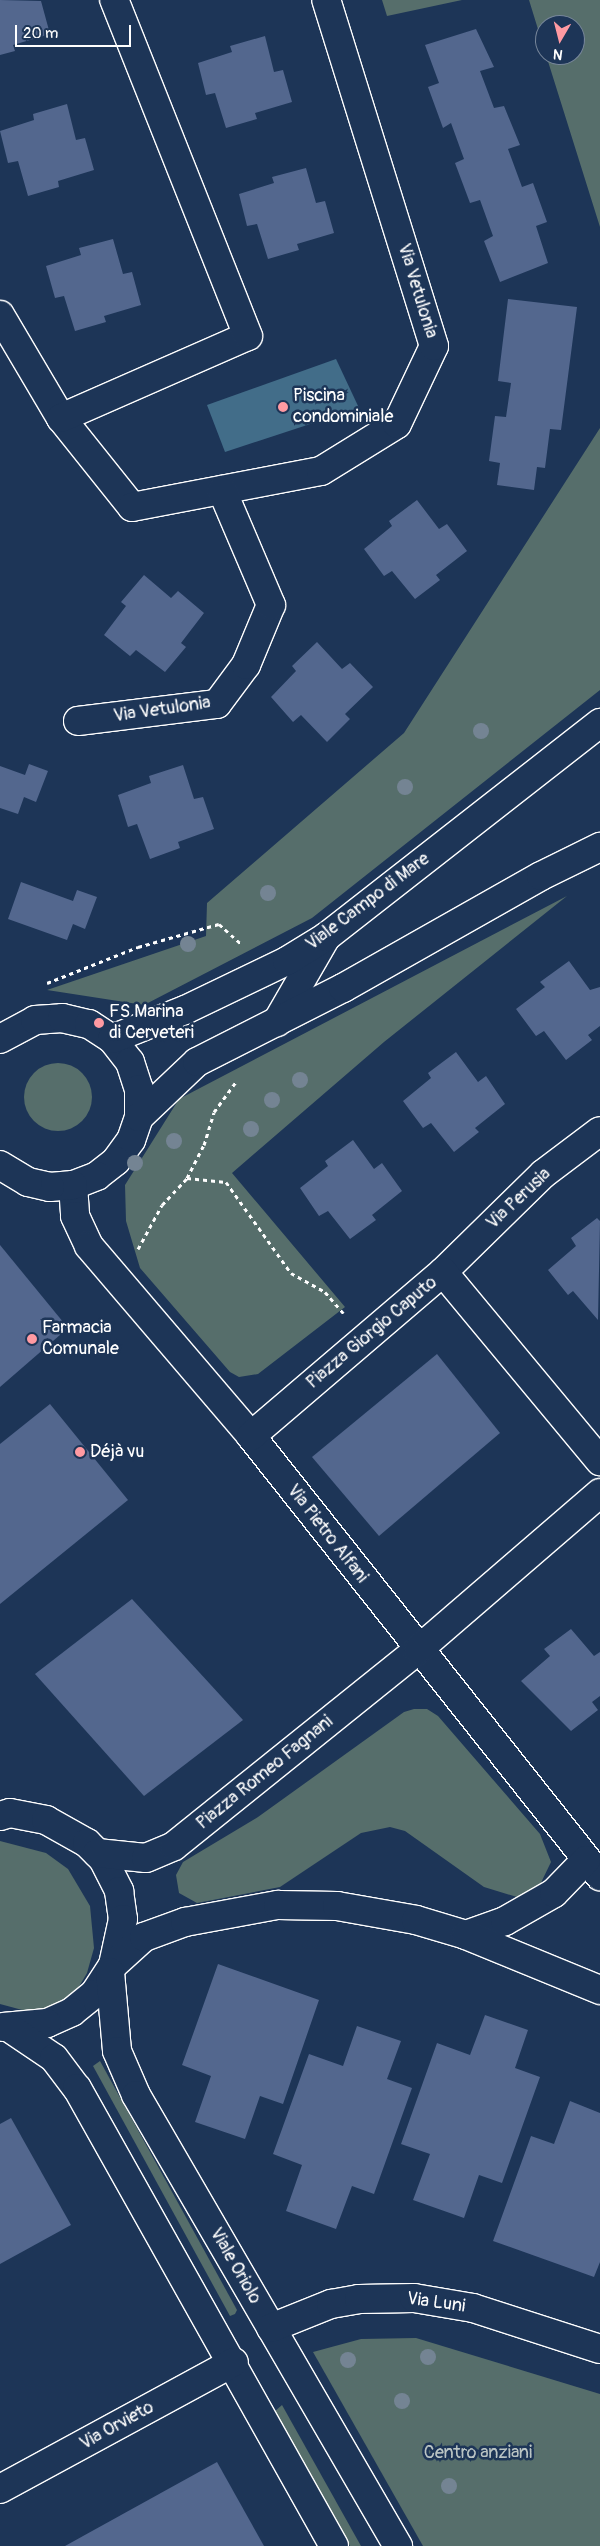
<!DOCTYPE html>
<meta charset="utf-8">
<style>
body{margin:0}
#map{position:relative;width:600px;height:2546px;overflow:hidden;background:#1d3557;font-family:Pangolin,sans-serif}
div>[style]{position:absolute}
.green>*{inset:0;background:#566e6b}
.round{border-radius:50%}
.water>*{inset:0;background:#426d89}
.building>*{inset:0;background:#53678e}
.path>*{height:3px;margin-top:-1.5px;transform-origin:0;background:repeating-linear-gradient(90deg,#fff 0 4px,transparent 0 8px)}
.roads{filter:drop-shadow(1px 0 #fff) drop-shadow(-1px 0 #fff) drop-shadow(0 1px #fff) drop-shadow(0 -1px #fff)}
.street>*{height:28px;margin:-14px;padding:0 14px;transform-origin:14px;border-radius:14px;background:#1d3557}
.secondary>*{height:28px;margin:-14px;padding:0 14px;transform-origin:14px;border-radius:14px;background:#1d3557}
.trees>*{width:16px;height:16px;margin:-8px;border-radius:50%;background:#748493}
.dots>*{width:14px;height:14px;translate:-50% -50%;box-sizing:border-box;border:2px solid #1d3557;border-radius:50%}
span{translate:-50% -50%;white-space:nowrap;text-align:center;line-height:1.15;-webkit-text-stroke:5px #1d3557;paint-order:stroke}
.street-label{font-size:18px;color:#fff}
.poi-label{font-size:18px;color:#fff}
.left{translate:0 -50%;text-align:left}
.park-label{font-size:18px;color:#bbc5c4}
.north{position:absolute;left:535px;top:15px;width:50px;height:50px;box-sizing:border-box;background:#1d3557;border:1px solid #77869a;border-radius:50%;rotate:188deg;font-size:14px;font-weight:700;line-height:20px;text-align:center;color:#fff}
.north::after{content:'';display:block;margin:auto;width:18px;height:22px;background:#ff9aa2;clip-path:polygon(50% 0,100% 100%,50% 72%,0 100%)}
.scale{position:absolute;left:15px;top:25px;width:116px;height:22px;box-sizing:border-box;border:2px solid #fff;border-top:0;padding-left:6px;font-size:15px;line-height:18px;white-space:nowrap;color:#fff;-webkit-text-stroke:4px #1d3557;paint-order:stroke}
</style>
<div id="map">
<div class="green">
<i style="clip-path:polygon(382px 0,462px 0,387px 16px)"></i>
<i style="clip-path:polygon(529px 0,600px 0,600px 227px,546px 55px,575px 55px,575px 25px,545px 25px,545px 52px)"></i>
<i style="clip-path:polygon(600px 428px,600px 690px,312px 918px,144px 1005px,47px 990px,206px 936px,207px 903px,404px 733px)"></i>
<i style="clip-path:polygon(567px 896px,384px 1042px,232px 1173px,345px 1307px,258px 1374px,239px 1377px,230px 1372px,140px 1268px,126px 1221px,125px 1185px,179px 1099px)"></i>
<i class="round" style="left:24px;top:1063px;width:68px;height:68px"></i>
<i style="clip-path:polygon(414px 1709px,427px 1709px,438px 1716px,540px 1834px,551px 1862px,537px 1891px,517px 1897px,484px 1887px,405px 1831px,390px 1827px,361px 1833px,280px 1887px,197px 1903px,179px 1893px,176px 1875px,183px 1862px,258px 1817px,404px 1712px)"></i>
<i style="clip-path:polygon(0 1841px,46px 1853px,68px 1869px,90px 1906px,94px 1948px,87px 1973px,77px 1990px,54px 2009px,26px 2011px,0 2004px)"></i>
<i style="clip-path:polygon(100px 2061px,237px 2310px,235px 2314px,230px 2316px,93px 2066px)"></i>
<i style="clip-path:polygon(416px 2338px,600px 2394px,600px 2546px,423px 2546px,313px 2352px,361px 2339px)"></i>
<i style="clip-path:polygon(282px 2405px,361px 2546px,350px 2546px,274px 2412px)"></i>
</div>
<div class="water">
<i style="clip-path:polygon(336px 359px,359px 408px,225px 452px,207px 405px)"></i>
</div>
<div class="building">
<i style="clip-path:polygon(0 0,41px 1px,50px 34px,13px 45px,15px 51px,0 55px)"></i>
<i style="clip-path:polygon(476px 29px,494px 67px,480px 71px,494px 108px,504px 106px,520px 145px,508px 149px,522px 187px,533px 183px,547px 222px,536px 226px,548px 263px,500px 282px,484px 241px,493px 236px,480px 200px,470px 203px,455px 163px,464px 159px,451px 123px,443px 128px,428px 87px,439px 83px,425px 45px)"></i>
<i style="clip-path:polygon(265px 36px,274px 72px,283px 70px,292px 102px,255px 113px,257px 119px,226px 128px,215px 93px,206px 95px,198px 63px,232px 52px,230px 46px)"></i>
<i style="clip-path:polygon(67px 104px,76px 140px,85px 138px,94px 170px,58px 181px,59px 187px,28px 196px,18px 161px,8px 163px,0 131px,34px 120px,33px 114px)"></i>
<i style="clip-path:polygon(306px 168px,316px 203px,325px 201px,334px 233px,297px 244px,299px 250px,268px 259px,257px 224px,247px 226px,239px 194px,274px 183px,272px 177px)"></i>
<i style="clip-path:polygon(113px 239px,123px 274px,132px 272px,141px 305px,104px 316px,106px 322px,75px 331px,64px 296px,55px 298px,46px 266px,81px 255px,79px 248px)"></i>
<i style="clip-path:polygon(508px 299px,577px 307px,561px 430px,550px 429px,545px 468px,537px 467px,534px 490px,497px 485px,500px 463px,489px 461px,495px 416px,506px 417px,511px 383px,498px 381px)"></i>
<i style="clip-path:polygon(417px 500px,439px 529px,447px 524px,467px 551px,436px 575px,440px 580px,415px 599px,392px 571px,384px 576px,364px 549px,392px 526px,389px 521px)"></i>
<i style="clip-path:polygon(144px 575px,171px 598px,178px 591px,204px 613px,181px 643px,186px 647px,165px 672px,136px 650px,130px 656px,104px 635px,126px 606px,121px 602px)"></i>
<i style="clip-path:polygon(317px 642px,342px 669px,350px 663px,373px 687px,345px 714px,350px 719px,327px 742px,301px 715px,293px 722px,271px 697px,296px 671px,292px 666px)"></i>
<i style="clip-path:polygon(29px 764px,48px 771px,36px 802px,24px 797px,18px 814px,0 808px,0 766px,25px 775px)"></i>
<i style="clip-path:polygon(183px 765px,194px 799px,203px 797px,214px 829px,178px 842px,180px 848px,150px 859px,137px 824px,128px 827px,118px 795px,151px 783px,149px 776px)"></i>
<i style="clip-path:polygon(21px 882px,73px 901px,77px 890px,97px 897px,85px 929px,73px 924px,67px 940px,8px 919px)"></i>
<i style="clip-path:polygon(569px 961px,590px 990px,600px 987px,600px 1026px,588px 1035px,592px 1040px,566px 1060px,544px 1031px,536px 1036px,516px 1009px,545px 987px,540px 982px)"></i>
<i style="clip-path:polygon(456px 1052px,478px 1082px,486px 1076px,505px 1104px,475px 1128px,479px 1132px,454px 1152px,431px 1123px,423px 1128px,403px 1101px,431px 1078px,428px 1073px)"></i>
<i style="clip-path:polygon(353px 1140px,374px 1169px,382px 1163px,402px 1191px,372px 1215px,376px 1220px,350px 1239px,328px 1211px,319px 1216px,300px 1188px,328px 1166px,325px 1161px)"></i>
<i style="clip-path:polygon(597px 1218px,600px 1221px,598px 1320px,573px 1291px,568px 1295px,548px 1270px,576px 1246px,571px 1238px)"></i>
<i style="clip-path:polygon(0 1245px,68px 1328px,0 1387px)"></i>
<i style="clip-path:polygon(437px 1354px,500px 1433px,379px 1536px,312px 1457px)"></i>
<i style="clip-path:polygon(50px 1404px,128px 1500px,0 1604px,0 1444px)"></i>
<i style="clip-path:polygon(132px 1599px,243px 1720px,144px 1796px,35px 1674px)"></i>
<i style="clip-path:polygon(571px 1629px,594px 1656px,600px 1652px,600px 1696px,592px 1702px,598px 1710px,571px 1731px,521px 1681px,550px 1656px,544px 1649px)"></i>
<i style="clip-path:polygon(218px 1964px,319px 2000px,283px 2104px,260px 2096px,245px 2139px,195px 2122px,211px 2076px,182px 2065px)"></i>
<i style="clip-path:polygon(485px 2015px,528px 2030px,515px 2068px,540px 2077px,502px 2183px,479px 2175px,464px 2218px,413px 2200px,430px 2154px,401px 2144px,437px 2043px,470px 2055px)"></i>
<i style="clip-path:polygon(357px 2026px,401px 2041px,387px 2079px,412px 2088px,374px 2194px,352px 2186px,336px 2229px,286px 2211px,302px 2165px,273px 2154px,309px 2054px,343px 2066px)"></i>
<i style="clip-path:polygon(570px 2101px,600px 2113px,600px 2262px,594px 2277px,493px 2241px,531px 2136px,554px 2144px)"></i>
<i style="clip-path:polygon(11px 2118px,71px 2225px,0 2264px,0 2124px)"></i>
<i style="clip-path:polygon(217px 2462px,264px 2546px,65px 2546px)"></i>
</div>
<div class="path">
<i style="left:47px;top:983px;width:98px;rotate:-21.6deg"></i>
<i style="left:138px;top:947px;width:84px;rotate:-15.9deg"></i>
<i style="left:219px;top:924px;width:31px;rotate:42deg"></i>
<i style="left:187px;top:1178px;width:39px;rotate:6deg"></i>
<i style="left:226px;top:1182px;width:112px;rotate:54.5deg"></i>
<i style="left:291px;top:1273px;width:39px;rotate:29deg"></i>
<i style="left:325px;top:1292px;width:28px;rotate:49deg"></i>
<i style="left:138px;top:1249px;width:50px;rotate:-61.4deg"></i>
<i style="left:162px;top:1205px;width:37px;rotate:-47deg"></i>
<i style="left:187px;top:1178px;width:37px;rotate:-63deg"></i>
<i style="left:204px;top:1145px;width:34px;rotate:-73deg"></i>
<i style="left:214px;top:1112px;width:37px;rotate:-54deg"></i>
</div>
<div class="roads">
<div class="street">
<i style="left:0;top:315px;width:120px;rotate:59.4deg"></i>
<i style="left:61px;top:418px;width:114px;rotate:51.4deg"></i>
<i style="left:132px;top:507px;width:192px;rotate:-10.8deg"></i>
<i style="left:321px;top:471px;width:89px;rotate:-31.7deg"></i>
<i style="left:397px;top:424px;width:86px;rotate:-64.6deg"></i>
<i style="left:434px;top:346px;width:362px;rotate:-107.3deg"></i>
<i style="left:61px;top:418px;width:204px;rotate:-23.7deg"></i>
<i style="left:248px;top:336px;width:362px;rotate:-111.7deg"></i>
<i style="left:78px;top:721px;width:140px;rotate:-7deg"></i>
<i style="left:217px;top:704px;width:49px;rotate:-53.4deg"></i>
<i style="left:246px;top:665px;width:65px;rotate:-67.4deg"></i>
<i style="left:271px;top:605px;width:125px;rotate:-113.1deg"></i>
<i style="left:277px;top:1022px;width:98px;rotate:-60deg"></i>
<i style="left:73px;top:1185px;width:31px;rotate:86deg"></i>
<i style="left:75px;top:1216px;width:33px;rotate:65deg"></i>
<i style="left:89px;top:1246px;width:250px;rotate:49.5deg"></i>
<i style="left:251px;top:1436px;width:562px;rotate:51.58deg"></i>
<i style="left:443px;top:1272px;width:140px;rotate:-44.4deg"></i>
<i style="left:543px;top:1174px;width:71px;rotate:-37deg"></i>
<i style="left:251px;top:1436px;width:253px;rotate:-40.5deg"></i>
<i style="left:443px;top:1272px;width:246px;rotate:50.3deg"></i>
<i style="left:0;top:1816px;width:10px;rotate:-17deg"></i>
<i style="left:10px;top:1813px;width:37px;rotate:11deg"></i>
<i style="left:46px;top:1820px;width:47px;rotate:29.3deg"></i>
<i style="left:87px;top:1843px;width:23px;rotate:45deg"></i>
<i style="left:103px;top:1859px;width:36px;rotate:63deg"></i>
<i style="left:119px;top:1891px;width:28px;rotate:82deg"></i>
<i style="left:123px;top:1919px;width:47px;rotate:102.3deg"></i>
<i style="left:113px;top:1965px;width:35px;rotate:123deg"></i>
<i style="left:94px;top:1994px;width:28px;rotate:141deg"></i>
<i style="left:72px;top:2012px;width:27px;rotate:156deg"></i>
<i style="left:47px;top:2023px;width:44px;rotate:174.8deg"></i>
<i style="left:97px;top:1853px;width:49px;rotate:5.8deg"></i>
<i style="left:146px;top:1858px;width:30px;rotate:-23deg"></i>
<i style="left:174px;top:1846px;width:313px;rotate:-38.8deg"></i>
<i style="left:418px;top:1650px;width:240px;rotate:-40.8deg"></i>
<i style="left:466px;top:1935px;width:41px;rotate:-19.7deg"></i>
<i style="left:505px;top:1921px;width:56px;rotate:-29.7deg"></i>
<i style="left:554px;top:1893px;width:46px;rotate:-45.9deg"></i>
<i style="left:113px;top:1965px;width:42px;rotate:-42.1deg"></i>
<i style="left:144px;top:1937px;width:44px;rotate:-20.1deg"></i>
<i style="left:185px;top:1922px;width:95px;rotate:-10.4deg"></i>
<i style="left:278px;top:1905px;width:59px;rotate:1deg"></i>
<i style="left:337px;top:1906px;width:80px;rotate:10deg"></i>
<i style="left:416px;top:1920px;width:52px;rotate:16.7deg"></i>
<i style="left:466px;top:1935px;width:145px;rotate:22.3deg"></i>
<i style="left:110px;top:1972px;width:79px;rotate:84.9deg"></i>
<i style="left:117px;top:2051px;width:48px;rotate:66.6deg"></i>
<i style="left:136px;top:2095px;width:522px;rotate:59.85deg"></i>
<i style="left:8px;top:2027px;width:55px;rotate:34deg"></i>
<i style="left:54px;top:2058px;width:38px;rotate:53deg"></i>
<i style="left:77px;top:2088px;width:525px;rotate:60.7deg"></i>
<i style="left:271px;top:2328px;width:65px;rotate:-21.8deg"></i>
<i style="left:331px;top:2304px;width:28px;rotate:-10deg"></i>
<i style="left:359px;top:2299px;width:55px;rotate:-1deg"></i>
<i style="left:414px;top:2298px;width:60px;rotate:9.6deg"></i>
<i style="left:473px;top:2308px;width:133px;rotate:17.9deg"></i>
<i style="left:0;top:2489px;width:266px;rotate:-28.5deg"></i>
</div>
<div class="secondary">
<i style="left:0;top:1039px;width:40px;rotate:-28deg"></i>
<i style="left:35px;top:1020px;width:27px;rotate:-4deg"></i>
<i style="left:62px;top:1018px;width:28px;rotate:13deg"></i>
<i style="left:89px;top:1024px;width:27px;rotate:33deg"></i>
<i style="left:112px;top:1039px;width:29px;rotate:52deg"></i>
<i style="left:130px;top:1062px;width:28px;rotate:72deg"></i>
<i style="left:139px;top:1089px;width:28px;rotate:90deg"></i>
<i style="left:139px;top:1117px;width:24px;rotate:109deg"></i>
<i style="left:131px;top:1140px;width:26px;rotate:126deg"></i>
<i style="left:116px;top:1161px;width:24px;rotate:142deg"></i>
<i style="left:97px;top:1176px;width:26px;rotate:159deg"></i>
<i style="left:73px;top:1185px;width:23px;rotate:175deg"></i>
<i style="left:50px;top:1187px;width:23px;rotate:-167deg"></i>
<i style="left:28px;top:1182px;width:33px;rotate:-149deg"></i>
<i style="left:112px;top:1039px;width:79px;rotate:-21.7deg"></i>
<i style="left:185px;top:1010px;width:113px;rotate:-25.7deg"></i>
<i style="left:287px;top:961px;width:46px;rotate:-31.6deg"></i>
<i style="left:326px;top:937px;width:348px;rotate:-38deg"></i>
<i style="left:139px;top:1117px;width:80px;rotate:-43.5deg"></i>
<i style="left:197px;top:1062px;width:164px;rotate:-26.9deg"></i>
<i style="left:343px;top:988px;width:227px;rotate:-29.5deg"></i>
<i style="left:541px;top:876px;width:66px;rotate:-26.2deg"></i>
</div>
</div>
<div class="trees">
<i style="left:481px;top:731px"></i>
<i style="left:405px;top:787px"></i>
<i style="left:268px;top:893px"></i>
<i style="left:188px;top:944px"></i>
<i style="left:300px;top:1080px"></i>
<i style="left:272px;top:1100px"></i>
<i style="left:251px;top:1129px"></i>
<i style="left:174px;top:1141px"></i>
<i style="left:135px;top:1163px"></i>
<i style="left:428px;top:2357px"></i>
<i style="left:348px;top:2360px"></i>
<i style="left:402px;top:2401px"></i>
<i style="left:449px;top:2486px"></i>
</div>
<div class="dots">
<i style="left:283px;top:407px;background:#ff9aa2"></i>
<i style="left:99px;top:1023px;background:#ff9aa2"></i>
<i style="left:32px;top:1339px;background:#ff9aa2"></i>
<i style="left:80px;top:1452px;background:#ff9aa2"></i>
</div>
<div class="street-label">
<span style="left:417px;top:291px;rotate:73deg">Via Vetulonia</span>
<span style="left:162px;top:710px;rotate:-8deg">Via Vetulonia</span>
<span style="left:368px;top:902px;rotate:-37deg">Viale Campo di Mare</span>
<span style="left:519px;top:1199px;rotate:-43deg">Via Perusia</span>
<span style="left:372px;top:1333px;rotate:-40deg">Piazza Giorgio Caputo</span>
<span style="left:327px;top:1534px;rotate:52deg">Via Pietro Alfani</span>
<span style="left:265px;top:1773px;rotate:-39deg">Piazza Romeo Fagnani</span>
<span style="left:235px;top:2266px;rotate:60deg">Viale Oriolo</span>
<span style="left:436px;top:2303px;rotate:8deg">Via Luni</span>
<span style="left:117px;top:2426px;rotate:-29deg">Via Orvieto</span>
</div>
<div class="poi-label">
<span class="left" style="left:293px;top:407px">Piscina<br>condominiale</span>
<span class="left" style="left:109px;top:1023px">FS Marina<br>di Cerveteri</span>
<span class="left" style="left:42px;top:1339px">Farmacia<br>Comunale</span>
<span class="left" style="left:90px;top:1452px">Déjà vu</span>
</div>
<div class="park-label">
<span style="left:478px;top:2453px">Centro anziani</span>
</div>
<div class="north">N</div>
<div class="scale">20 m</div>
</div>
